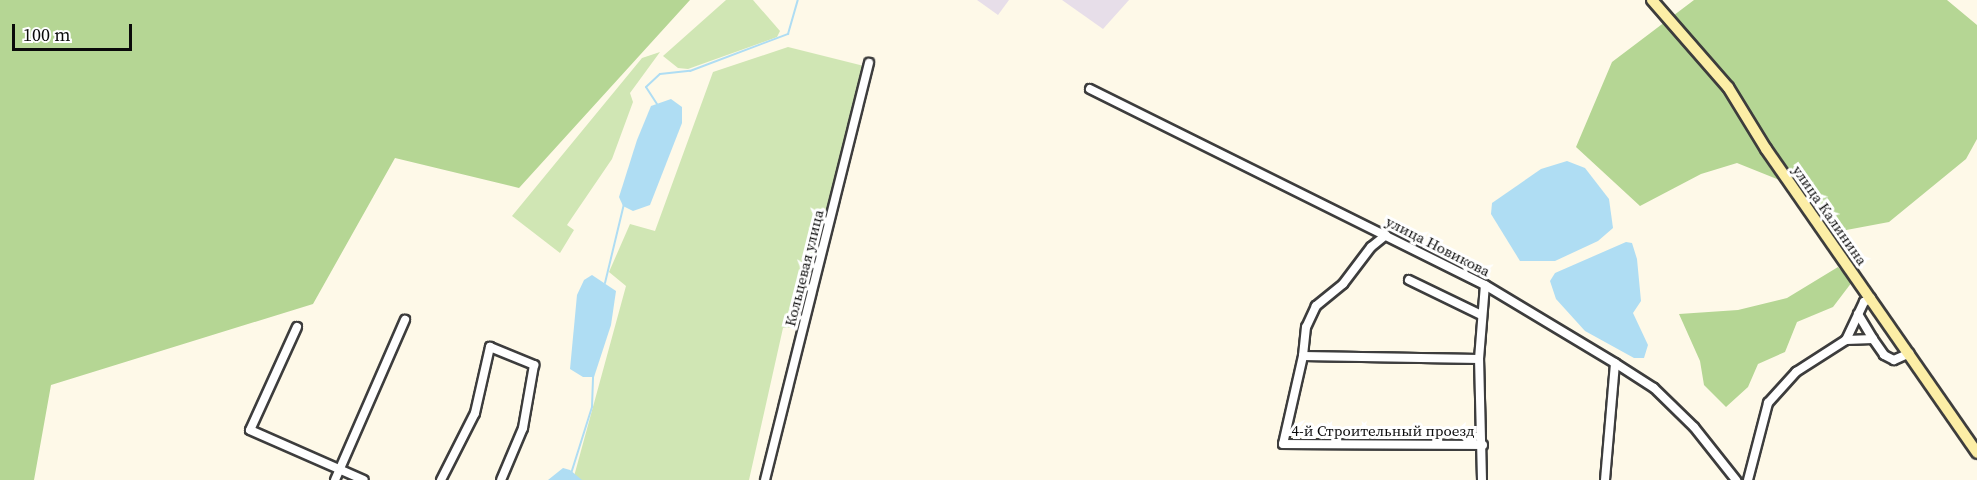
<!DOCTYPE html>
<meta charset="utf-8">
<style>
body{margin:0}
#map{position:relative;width:1977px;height:480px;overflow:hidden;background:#fef9e8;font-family:"Source Serif 4",serif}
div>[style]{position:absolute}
.industrial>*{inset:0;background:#e7dee9}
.green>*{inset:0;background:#d0e6b4}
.forest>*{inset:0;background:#b5d694}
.water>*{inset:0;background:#afddf3}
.stream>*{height:2px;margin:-1px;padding:0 1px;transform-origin:1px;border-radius:1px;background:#afddf3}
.roads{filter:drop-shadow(2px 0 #3d3d3d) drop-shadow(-2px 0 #3d3d3d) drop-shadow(0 2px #3d3d3d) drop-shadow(0 -2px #3d3d3d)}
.street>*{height:8px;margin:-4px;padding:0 4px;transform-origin:4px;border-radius:4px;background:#fff}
.secondary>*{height:10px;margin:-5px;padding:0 5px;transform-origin:5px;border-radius:5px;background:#fceea6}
span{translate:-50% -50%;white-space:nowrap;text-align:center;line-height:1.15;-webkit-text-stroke:6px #fff;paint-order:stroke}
.street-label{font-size:15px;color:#0a0a0a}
.scale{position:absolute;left:12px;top:24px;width:120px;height:27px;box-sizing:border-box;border:3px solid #0a0a0a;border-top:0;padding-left:8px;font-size:18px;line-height:21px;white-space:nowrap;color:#0a0a0a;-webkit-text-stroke:4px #fff;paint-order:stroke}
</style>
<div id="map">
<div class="industrial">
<i style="clip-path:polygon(977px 0,1009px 0,998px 15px)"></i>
<i style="clip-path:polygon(1062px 0,1129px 0,1103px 29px)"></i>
</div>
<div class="green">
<i style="clip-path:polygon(726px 0,753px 0,780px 31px,777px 37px,688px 69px,678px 68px,663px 56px)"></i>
<i style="clip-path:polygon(788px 47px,864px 66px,800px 327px,783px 328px,749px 480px,573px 480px,626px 286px,609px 272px,630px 224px,655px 231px,713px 72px)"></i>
<i style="clip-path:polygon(660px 52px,630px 93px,633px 102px,612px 159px,567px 225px,574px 230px,560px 253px,512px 216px,642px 58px)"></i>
</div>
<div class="forest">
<i style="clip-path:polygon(0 0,690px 0,519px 188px,395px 158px,313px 304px,51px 385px,34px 480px,0 480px)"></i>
<i style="clip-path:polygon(1694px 0,1947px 0,1977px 25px,1977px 139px,1966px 159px,1889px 222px,1841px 231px,1802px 189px,1737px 163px,1701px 174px,1640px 206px,1576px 147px,1612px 62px)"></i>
<i style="clip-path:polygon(1838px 267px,1852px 282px,1833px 307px,1797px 322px,1785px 352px,1758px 364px,1748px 387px,1726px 407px,1704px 385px,1700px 361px,1679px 314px,1738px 310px,1787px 298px)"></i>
</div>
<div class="water">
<i style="clip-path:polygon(671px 99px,682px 107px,682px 123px,650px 205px,633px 211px,623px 206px,619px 197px,637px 140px,651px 106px)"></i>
<i style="clip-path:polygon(1567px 161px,1585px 168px,1609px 199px,1613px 228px,1598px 241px,1555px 261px,1520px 261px,1491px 214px,1492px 203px,1541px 169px)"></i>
<i style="clip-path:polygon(1626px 242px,1632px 243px,1637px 259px,1641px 301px,1633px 313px,1648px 345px,1644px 358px,1634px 358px,1585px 331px,1556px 299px,1550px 281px,1555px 273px)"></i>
<i style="clip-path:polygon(592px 275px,616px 291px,611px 325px,594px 377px,583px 377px,570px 369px,577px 295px,584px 280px)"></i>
<i style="clip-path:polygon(563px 468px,570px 470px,582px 480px,548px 480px)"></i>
</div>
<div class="stream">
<i style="left:657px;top:104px;width:20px;rotate:-123deg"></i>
<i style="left:646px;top:87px;width:19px;rotate:-43deg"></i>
<i style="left:660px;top:74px;width:30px;rotate:-6deg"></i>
<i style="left:690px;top:71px;width:105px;rotate:-20.7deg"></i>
<i style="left:788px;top:34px;width:35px;rotate:-74deg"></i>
<i style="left:605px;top:283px;width:81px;rotate:-76.5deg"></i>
<i style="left:569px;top:480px;width:77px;rotate:-72.5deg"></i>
<i style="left:592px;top:407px;width:32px;rotate:-88deg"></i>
</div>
<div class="roads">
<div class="street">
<i style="left:1090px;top:89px;width:441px;rotate:26.4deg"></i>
<i style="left:1485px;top:285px;width:152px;rotate:31deg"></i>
<i style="left:1615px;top:363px;width:46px;rotate:32.7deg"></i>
<i style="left:1654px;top:388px;width:56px;rotate:44.3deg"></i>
<i style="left:1694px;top:427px;width:68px;rotate:51.6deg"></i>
<i style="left:1386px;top:235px;width:19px;rotate:141deg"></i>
<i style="left:1371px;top:247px;width:46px;rotate:127.1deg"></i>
<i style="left:1343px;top:284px;width:35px;rotate:141deg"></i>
<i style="left:1316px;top:306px;width:23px;rotate:115deg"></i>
<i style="left:1306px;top:327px;width:29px;rotate:96deg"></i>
<i style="left:1303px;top:356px;width:90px;rotate:102.8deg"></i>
<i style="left:1283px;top:444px;width:200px;rotate:0.3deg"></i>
<i style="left:1409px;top:280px;width:80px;rotate:25.9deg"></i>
<i style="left:1858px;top:314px;width:29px;rotate:59deg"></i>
<i style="left:297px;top:327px;width:113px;rotate:114.5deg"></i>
<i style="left:250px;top:430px;width:124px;rotate:23.7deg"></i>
<i style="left:1846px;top:340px;width:42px;rotate:-64.7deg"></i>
<i style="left:1864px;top:302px;width:8px;rotate:-30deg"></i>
<i style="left:1303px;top:356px;width:176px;rotate:1deg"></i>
<i style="left:335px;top:480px;width:175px;rotate:-66.4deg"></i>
<i style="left:441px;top:480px;width:75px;rotate:-63.1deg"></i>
<i style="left:475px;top:413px;width:68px;rotate:-77.2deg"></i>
<i style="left:490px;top:347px;width:48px;rotate:22.2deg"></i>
<i style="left:534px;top:365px;width:64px;rotate:99.9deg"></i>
<i style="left:523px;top:428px;width:56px;rotate:112.9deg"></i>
<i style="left:765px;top:480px;width:430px;rotate:-76deg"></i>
<i style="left:1482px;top:480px;width:121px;rotate:-91.4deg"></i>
<i style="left:1479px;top:359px;width:74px;rotate:-85.4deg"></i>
<i style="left:1605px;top:480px;width:117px;rotate:-85.1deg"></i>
<i style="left:1748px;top:480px;width:80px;rotate:-75.4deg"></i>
<i style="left:1768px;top:403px;width:42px;rotate:-47.9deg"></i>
<i style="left:1796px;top:372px;width:59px;rotate:-32.6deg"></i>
<i style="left:1846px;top:340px;width:27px;rotate:-2deg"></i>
<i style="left:1873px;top:339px;width:19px;rotate:55deg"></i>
<i style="left:1884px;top:355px;width:11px;rotate:27deg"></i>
<i style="left:1894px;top:360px;width:17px;rotate:-24deg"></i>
</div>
<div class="secondary">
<i style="left:1652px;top:0;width:116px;rotate:48.9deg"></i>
<i style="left:1728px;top:87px;width:73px;rotate:58.5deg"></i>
<i style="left:1766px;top:149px;width:370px;rotate:55.2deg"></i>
</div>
</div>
<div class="street-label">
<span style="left:1830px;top:215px;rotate:55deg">улица Калинина</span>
<span style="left:1438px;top:246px;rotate:27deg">улица Новикова</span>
<span style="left:804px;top:268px;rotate:-76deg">Кольцевая улица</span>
<span style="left:1383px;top:431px">4-й Строительный проезд</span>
</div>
<div class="scale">100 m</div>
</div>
